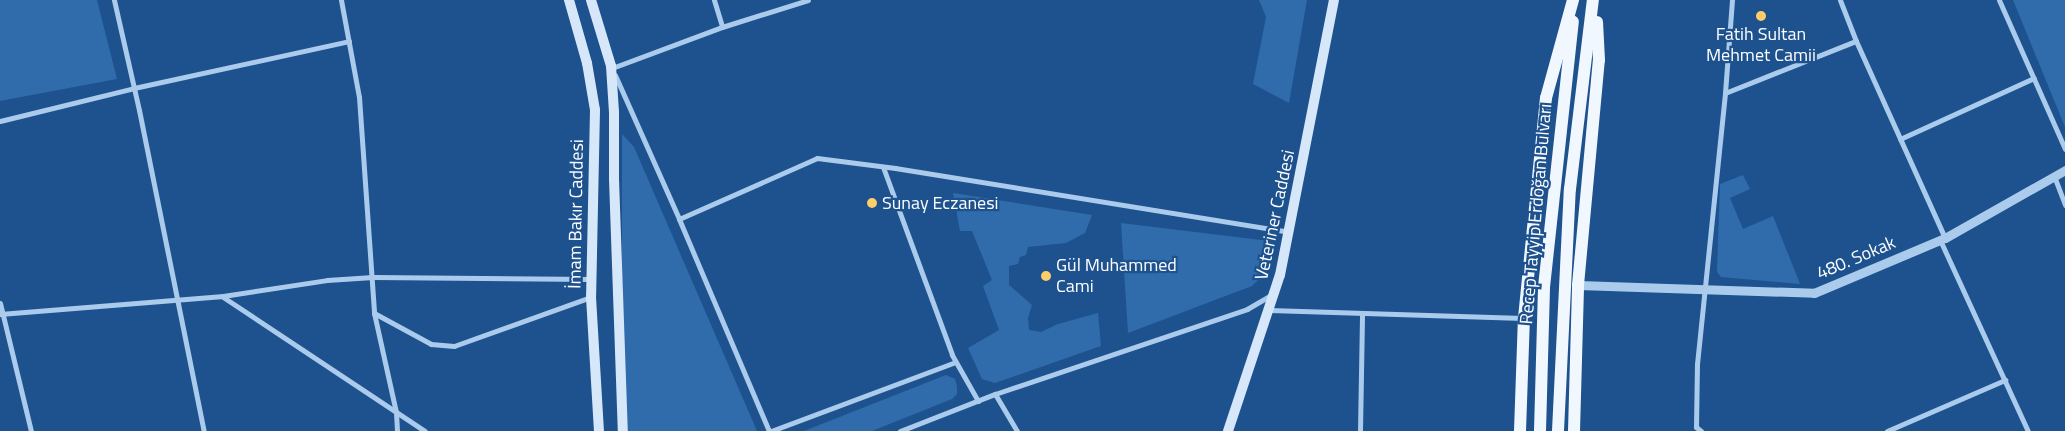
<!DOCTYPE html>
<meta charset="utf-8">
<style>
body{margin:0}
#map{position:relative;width:2065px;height:431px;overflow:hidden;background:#1d528e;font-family:"Titillium Web",sans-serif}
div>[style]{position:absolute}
.green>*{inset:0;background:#306cac}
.minor>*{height:5px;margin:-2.5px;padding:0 2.5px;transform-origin:2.5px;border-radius:2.5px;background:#abcbed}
.tertiary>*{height:9px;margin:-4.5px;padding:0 4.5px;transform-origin:4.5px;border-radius:4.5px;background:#abcbed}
.secondary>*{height:10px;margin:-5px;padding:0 5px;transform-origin:5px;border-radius:5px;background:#d7e7fa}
.primary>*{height:12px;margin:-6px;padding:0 6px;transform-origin:6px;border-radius:6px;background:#f1f7ff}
.dots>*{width:14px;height:14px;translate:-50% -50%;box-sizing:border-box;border:2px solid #1d528e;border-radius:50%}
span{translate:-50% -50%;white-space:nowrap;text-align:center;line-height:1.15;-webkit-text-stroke:4.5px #1d528e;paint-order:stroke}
.poi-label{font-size:18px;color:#fff}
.left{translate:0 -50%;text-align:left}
.street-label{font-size:18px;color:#fff}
</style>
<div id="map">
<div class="green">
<i style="clip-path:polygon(0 0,97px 0,117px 79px,0 101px)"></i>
<i style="clip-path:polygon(1259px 0,1307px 0,1289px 103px,1253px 84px,1266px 17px)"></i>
<i style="clip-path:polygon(2013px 0,2065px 0,2065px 127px)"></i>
<i style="clip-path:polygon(622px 134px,634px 147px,757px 431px,622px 431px)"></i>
<i style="clip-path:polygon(1743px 175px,1750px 189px,1730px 198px,1743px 229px,1773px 216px,1800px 284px,1721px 277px,1717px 272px,1720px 184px)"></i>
<i style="clip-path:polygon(953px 193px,1092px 215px,1085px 233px,1066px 243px,1028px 247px,1026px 255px,1020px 257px,1018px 264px,1009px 266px,1009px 285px,1032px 305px,1028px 318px,1029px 330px,1041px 332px,1058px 324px,1098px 313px,1101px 346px,995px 383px,982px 379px,968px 348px,999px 330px,983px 286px,992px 280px,972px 231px,960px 231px)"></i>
<i style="clip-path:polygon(1121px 223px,1269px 241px,1265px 273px,1252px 286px,1128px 333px)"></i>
<i style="clip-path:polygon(946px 375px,955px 379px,957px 386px,957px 394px,952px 399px,872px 431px,804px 431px)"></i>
</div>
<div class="minor">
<i style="left:114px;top:0;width:113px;rotate:77.2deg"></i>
<i style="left:139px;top:110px;width:328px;rotate:78.6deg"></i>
<i style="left:341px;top:0;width:99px;rotate:79.5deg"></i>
<i style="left:359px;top:97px;width:217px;rotate:86deg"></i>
<i style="left:374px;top:313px;width:101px;rotate:77.5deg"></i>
<i style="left:396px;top:412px;width:19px;rotate:87deg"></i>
<i style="left:714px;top:0;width:28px;rotate:73deg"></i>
<i style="left:1840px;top:0;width:44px;rotate:68.7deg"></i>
<i style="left:1856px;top:41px;width:216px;rotate:65.7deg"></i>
<i style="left:1999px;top:0;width:163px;rotate:66.1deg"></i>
<i style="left:612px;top:68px;width:117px;rotate:-20.4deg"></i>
<i style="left:722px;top:27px;width:90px;rotate:-17.4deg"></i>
<i style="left:615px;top:75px;width:158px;rotate:66deg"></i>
<i style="left:679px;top:219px;width:230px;rotate:67deg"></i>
<i style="left:1725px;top:93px;width:141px;rotate:-21.7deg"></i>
<i style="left:0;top:121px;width:138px;rotate:-13.8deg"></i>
<i style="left:134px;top:88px;width:220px;rotate:-12.3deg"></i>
<i style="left:1900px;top:139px;width:147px;rotate:-24.5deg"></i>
<i style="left:883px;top:167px;width:200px;rotate:69.8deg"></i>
<i style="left:952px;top:355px;width:53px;rotate:60.5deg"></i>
<i style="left:2054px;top:176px;width:31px;rotate:69deg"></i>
<i style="left:679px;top:219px;width:151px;rotate:-23.8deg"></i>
<i style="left:817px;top:158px;width:79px;rotate:7.3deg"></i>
<i style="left:895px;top:168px;width:400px;rotate:9.2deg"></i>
<i style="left:1940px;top:240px;width:210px;rotate:65.3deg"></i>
<i style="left:223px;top:297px;width:242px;rotate:33.6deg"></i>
<i style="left:0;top:303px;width:132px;rotate:76.4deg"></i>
<i style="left:1269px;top:310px;width:254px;rotate:1.8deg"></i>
<i style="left:374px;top:313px;width:65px;rotate:28.5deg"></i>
<i style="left:431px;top:344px;width:23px;rotate:5deg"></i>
<i style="left:454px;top:346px;width:145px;rotate:-19.7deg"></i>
<i style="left:0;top:314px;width:224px;rotate:-4.6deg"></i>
<i style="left:223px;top:296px;width:105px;rotate:-8.7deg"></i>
<i style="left:327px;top:280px;width:46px;rotate:-3.7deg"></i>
<i style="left:373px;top:277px;width:218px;rotate:0.5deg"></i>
<i style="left:995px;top:394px;width:43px;rotate:59.3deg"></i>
<i style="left:771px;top:431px;width:197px;rotate:-20.5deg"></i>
<i style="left:900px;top:431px;width:102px;rotate:-21.3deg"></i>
<i style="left:995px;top:394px;width:266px;rotate:-18.6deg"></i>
<i style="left:1247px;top:309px;width:28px;rotate:-30deg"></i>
<i style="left:1360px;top:431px;width:118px;rotate:-89deg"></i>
<i style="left:1701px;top:431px;width:6px;rotate:-141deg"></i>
<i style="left:1696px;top:427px;width:63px;rotate:-89.1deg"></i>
<i style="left:1697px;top:364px;width:272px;rotate:-84.1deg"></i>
<i style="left:1725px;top:93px;width:93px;rotate:-85.7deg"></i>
<i style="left:1887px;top:431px;width:129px;rotate:-23.4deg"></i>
</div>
<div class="tertiary">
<i style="left:1578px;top:285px;width:236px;rotate:1.9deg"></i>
<i style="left:1814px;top:293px;width:142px;rotate:-22.8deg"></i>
<i style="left:1945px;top:238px;width:138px;rotate:-29.5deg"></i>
</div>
<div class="secondary">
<i style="left:569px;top:0;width:66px;rotate:74.1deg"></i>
<i style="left:587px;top:63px;width:48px;rotate:80.3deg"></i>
<i style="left:595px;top:110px;width:187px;rotate:91.2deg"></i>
<i style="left:591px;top:297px;width:134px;rotate:86.6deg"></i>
<i style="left:591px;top:0;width:69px;rotate:73.1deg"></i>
<i style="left:611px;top:66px;width:46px;rotate:86.3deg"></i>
<i style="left:614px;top:112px;width:67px;rotate:90deg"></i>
<i style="left:614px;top:179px;width:252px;rotate:88deg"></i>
<i style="left:1228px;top:431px;width:164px;rotate:-71.6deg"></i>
<i style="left:1280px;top:275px;width:280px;rotate:-78.9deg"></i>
</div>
<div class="primary">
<i style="left:1520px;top:431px;width:113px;rotate:-88deg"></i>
<i style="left:1524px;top:318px;width:221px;rotate:-84.3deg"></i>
<i style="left:1546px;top:98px;width:102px;rotate:-74.6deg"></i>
<i style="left:1540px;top:431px;width:144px;rotate:-88.4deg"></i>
<i style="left:1544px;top:287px;width:267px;rotate:-83.8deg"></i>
<i style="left:1558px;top:431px;width:242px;rotate:-87.2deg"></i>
<i style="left:1570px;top:189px;width:190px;rotate:-83.1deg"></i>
<i style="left:1574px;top:431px;width:146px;rotate:-88.4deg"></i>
<i style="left:1578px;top:285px;width:226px;rotate:-84.7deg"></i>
<i style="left:1599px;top:60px;width:38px;rotate:-93deg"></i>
</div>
<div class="dots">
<i style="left:1761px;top:16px;background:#fdcd69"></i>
<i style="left:872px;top:203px;background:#fdcd69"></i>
<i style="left:1046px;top:276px;background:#fdcd69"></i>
</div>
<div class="poi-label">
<span style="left:1761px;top:45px">Fatih Sultan<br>Mehmet Camii</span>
<span class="left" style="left:882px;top:203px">Sunay Eczanesi</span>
<span class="left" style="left:1056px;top:276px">Gül Muhammed<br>Cami</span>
</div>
<div class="street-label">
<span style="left:576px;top:214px;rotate:-89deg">İmam Bakır Caddesi</span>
<span style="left:1536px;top:214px;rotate:-85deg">Recep Tayyip Erdoğan Bulvarı</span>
<span style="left:1275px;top:215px;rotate:-78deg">Veteriner Caddesi</span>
<span style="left:1856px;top:258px;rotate:-23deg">480. Sokak</span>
</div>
</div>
